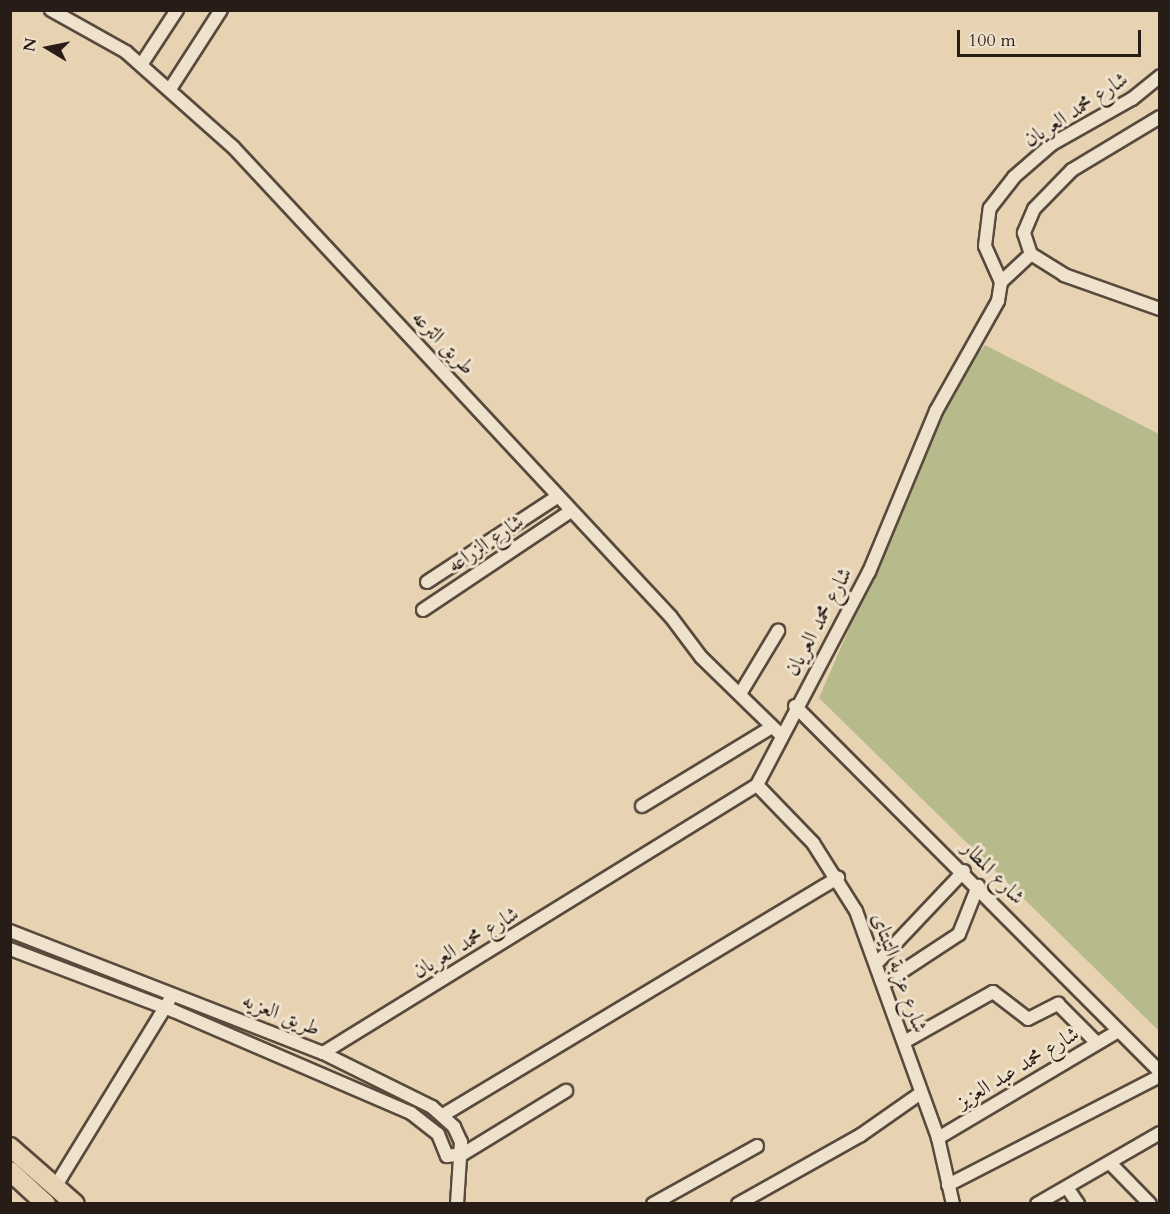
<!DOCTYPE html>
<meta charset="utf-8">
<style>
body{margin:0}
#map{position:relative;width:1170px;height:1214px;overflow:hidden;background:#e7d2b2;font-family:Cardo,Amiri,serif}
div>[style]{position:absolute}
.green>*{inset:0;background:#b7bb8b}
.roads{filter:drop-shadow(2px 0 #584a3d) drop-shadow(-2px 0 #584a3d) drop-shadow(0 2px #584a3d) drop-shadow(0 -2px #584a3d)}
.minor>*{height:12px;margin:-6px;padding:0 6px;transform-origin:6px;border-radius:6px;background:#efe2cd}
.highway>*{height:18px;margin:-9px;padding:0 9px;transform-origin:9px;border-radius:9px;background:#e7d2b2}
span{translate:-50% -50%;white-space:nowrap;text-align:center;line-height:1.15;-webkit-text-stroke:6px #efe2cd;paint-order:stroke}
.street-label{font-size:21px;color:#281d16}
.frame{position:absolute;inset:0;border:12px solid #281d16;pointer-events:none}
.north{position:absolute;left:18px;top:18px;width:60px;height:60px;-webkit-text-stroke:4px #efe2cd;paint-order:stroke;rotate:280deg;font-size:16px;font-weight:700;line-height:24px;text-align:center;color:#281d16}
.north::after{content:'';display:block;margin:auto;width:21px;height:27px;background:#281d16;clip-path:polygon(50% 0,100% 100%,50% 72%,0 100%)}
.scale{position:absolute;left:957px;top:30px;width:184px;height:27px;box-sizing:border-box;border:3px solid #281d16;border-top:0;padding-left:8px;font-size:18px;line-height:21px;white-space:nowrap;color:#281d16;-webkit-text-stroke:4px #efe2cd;paint-order:stroke}
</style>
<div id="map">
<div class="green">
<i style="clip-path:polygon(985px 345px,1159px 434px,1159px 1031px,819px 698px,936px 428px,968px 366px)"></i>
</div>
<div class="roads">
<div class="minor">
<i style="left:51px;top:10px;width:86px;rotate:29.2deg"></i>
<i style="left:126px;top:52px;width:143px;rotate:41.6deg"></i>
<i style="left:233px;top:147px;width:642px;rotate:47.02deg"></i>
<i style="left:671px;top:617px;width:50px;rotate:53.1deg"></i>
<i style="left:701px;top:657px;width:110px;rotate:44.3deg"></i>
<i style="left:141px;top:65px;width:66px;rotate:-56.8deg"></i>
<i style="left:170px;top:89px;width:94px;rotate:-57.2deg"></i>
<i style="left:1160px;top:117px;width:103px;rotate:148.9deg"></i>
<i style="left:1072px;top:170px;width:54px;rotate:134.3deg"></i>
<i style="left:1034px;top:209px;width:26px;rotate:113deg"></i>
<i style="left:1024px;top:233px;width:22px;rotate:72deg"></i>
<i style="left:1031px;top:254px;width:39px;rotate:32deg"></i>
<i style="left:1064px;top:275px;width:102px;rotate:19.5deg"></i>
<i style="left:1001px;top:282px;width:41px;rotate:-43deg"></i>
<i style="left:427px;top:582px;width:155px;rotate:-33.2deg"></i>
<i style="left:423px;top:610px;width:178px;rotate:-33.8deg"></i>
<i style="left:740px;top:694px;width:74px;rotate:-58.9deg"></i>
<i style="left:795px;top:706px;width:517px;rotate:45.08deg"></i>
<i style="left:757px;top:785px;width:81px;rotate:46deg"></i>
<i style="left:813px;top:843px;width:80px;rotate:57.7deg"></i>
<i style="left:856px;top:911px;width:241px;rotate:70.1deg"></i>
<i style="left:938px;top:1138px;width:68px;rotate:77.2deg"></i>
<i style="left:642px;top:806px;width:152px;rotate:-31.3deg"></i>
<i style="left:10px;top:931px;width:336px;rotate:21.3deg"></i>
<i style="left:323px;top:1053px;width:122px;rotate:26.4deg"></i>
<i style="left:432px;top:1107px;width:30px;rotate:42deg"></i>
<i style="left:454px;top:1127px;width:17px;rotate:65deg"></i>
<i style="left:461px;top:1142px;width:62px;rotate:93.7deg"></i>
<i style="left:10px;top:949px;width:175px;rotate:20.7deg"></i>
<i style="left:174px;top:1011px;width:258px;rotate:23.3deg"></i>
<i style="left:411px;top:1113px;width:34px;rotate:38deg"></i>
<i style="left:438px;top:1134px;width:24px;rotate:68deg"></i>
<i style="left:447px;top:1156px;width:16px;rotate:-7deg"></i>
<i style="left:463px;top:1154px;width:121px;rotate:-31.5deg"></i>
<i style="left:876px;top:964px;width:128px;rotate:-46.6deg"></i>
<i style="left:883px;top:984px;width:91px;rotate:-33.3deg"></i>
<i style="left:959px;top:934px;width:52px;rotate:-68.4deg"></i>
<i style="left:904px;top:1042px;width:102px;rotate:-29.3deg"></i>
<i style="left:993px;top:992px;width:44px;rotate:37.6deg"></i>
<i style="left:1028px;top:1019px;width:34px;rotate:-27deg"></i>
<i style="left:1058px;top:1004px;width:55px;rotate:45deg"></i>
<i style="left:323px;top:1053px;width:510px;rotate:-31.7deg"></i>
<i style="left:757px;top:785px;width:241px;rotate:-62.3deg"></i>
<i style="left:869px;top:572px;width:174px;rotate:-67.4deg"></i>
<i style="left:936px;top:411px;width:126px;rotate:-60.6deg"></i>
<i style="left:998px;top:301px;width:19px;rotate:-81deg"></i>
<i style="left:1001px;top:282px;width:39px;rotate:-114deg"></i>
<i style="left:985px;top:246px;width:38px;rotate:-83deg"></i>
<i style="left:990px;top:208px;width:39px;rotate:-52deg"></i>
<i style="left:1014px;top:177px;width:50px;rotate:-41deg"></i>
<i style="left:1052px;top:144px;width:92px;rotate:-29.4deg"></i>
<i style="left:1132px;top:99px;width:36px;rotate:-39deg"></i>
<i style="left:443px;top:1115px;width:461px;rotate:-31deg"></i>
<i style="left:938px;top:1138px;width:209px;rotate:-30.7deg"></i>
<i style="left:1110px;top:1163px;width:57px;rotate:45.7deg"></i>
<i style="left:948px;top:1185px;width:238px;rotate:-27.2deg"></i>
<i style="left:55px;top:1187px;width:218px;rotate:-58.5deg"></i>
<i style="left:1068px;top:1189px;width:18px;rotate:56deg"></i>
<i style="left:653px;top:1204px;width:119px;rotate:-29.1deg"></i>
<i style="left:738px;top:1204px;width:141px;rotate:-29.3deg"></i>
<i style="left:861px;top:1135px;width:73px;rotate:-35deg"></i>
<i style="left:1037px;top:1204px;width:142px;rotate:-30deg"></i>
</div>
<div class="highway">
<i style="left:10px;top:1147px;width:86px;rotate:41.2deg"></i>
<i style="left:10px;top:1171px;width:49px;rotate:42.5deg"></i>
</div>
</div>
<div class="street-label">
<span style="left:1076px;top:110px;rotate:-33deg">شارع محمد العريان</span>
<span style="left:443px;top:343px;rotate:46deg">طريق الترعه</span>
<span style="left:486px;top:544px;rotate:-34deg">شارع الزراعه</span>
<span style="left:819px;top:622px;rotate:-62deg">شارع محمد العريان</span>
<span style="left:993px;top:873px;rotate:46deg">شارع المطار</span>
<span style="left:466px;top:943px;rotate:-31deg">شارع محمد العريان</span>
<span style="left:899px;top:973px;rotate:70deg">شارع عزبة التيتاى</span>
<span style="left:281px;top:1015px;rotate:22deg">طريق العزيه</span>
<span style="left:1018px;top:1068px;rotate:-31deg">شارع محمد عبد العزيز</span>
</div>
<div class="frame"></div>
<div class="north">N</div>
<div class="scale">100 m</div>
</div>
